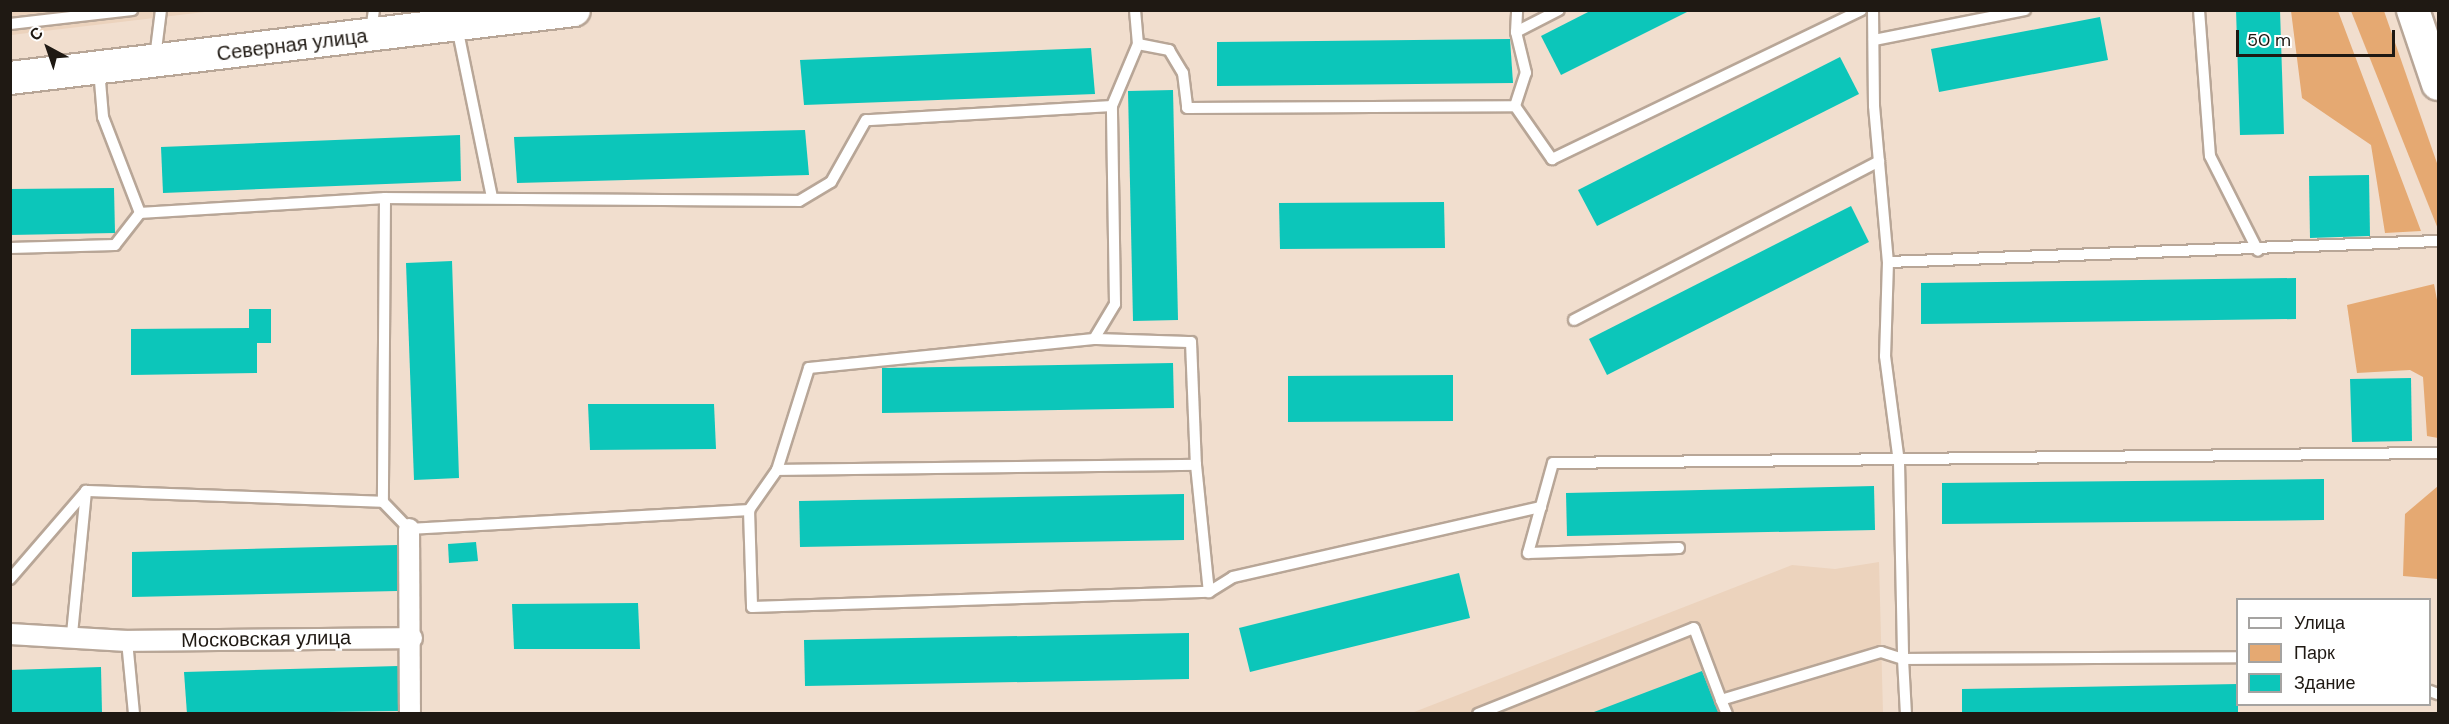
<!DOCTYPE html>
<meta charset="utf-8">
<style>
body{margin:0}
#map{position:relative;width:2449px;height:724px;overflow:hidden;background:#f1dece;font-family:"DM Sans",sans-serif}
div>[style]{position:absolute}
.built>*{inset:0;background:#ecd3bd}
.green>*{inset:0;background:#e5a972}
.building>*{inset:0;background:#0cc6ba}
.roads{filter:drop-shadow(2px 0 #b8a697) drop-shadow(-2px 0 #b8a697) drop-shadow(0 2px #b8a697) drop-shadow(0 -2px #b8a697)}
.service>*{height:10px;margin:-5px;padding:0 5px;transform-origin:5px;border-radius:5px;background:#fff}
.minor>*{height:20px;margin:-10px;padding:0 10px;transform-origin:10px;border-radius:10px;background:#fff}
.primary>*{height:32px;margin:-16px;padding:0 16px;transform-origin:16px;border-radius:16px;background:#fff}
span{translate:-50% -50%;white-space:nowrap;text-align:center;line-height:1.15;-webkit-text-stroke:5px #fff;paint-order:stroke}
.street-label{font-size:20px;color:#1f1913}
.frame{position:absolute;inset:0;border:12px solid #1f1913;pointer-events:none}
.legend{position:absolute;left:2236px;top:598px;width:195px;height:108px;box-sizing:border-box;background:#fff;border:2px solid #a5a3a1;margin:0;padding:8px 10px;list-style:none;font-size:18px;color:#1f1913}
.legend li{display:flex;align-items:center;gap:12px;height:30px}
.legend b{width:30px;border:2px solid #a5a3a1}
.north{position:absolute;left:18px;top:18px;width:60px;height:60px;-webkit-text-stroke:4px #fff;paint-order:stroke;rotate:320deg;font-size:16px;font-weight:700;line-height:24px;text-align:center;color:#1f1913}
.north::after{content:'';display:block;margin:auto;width:21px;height:27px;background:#1f1913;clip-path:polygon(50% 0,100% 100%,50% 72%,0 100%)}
.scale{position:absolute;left:2236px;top:30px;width:159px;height:27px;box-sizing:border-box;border:3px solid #1f1913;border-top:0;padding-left:8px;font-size:18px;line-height:21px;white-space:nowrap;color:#1f1913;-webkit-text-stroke:4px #fff;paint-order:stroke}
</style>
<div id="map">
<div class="built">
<i style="clip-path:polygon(11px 10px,213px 11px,11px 35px)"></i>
<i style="clip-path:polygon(1879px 562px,1883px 713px,1409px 714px,1792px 565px,1835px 569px)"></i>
</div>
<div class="green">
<i style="clip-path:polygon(2291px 11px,2338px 11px,2421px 231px,2385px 233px,2371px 145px,2302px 98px)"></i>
<i style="clip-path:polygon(2351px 11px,2384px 11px,2438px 166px,2438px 229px)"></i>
<i style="clip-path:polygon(2434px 284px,2438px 305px,2438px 438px,2427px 436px,2423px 377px,2410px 370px,2357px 373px,2347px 305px)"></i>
<i style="clip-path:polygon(2438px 486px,2438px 579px,2403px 576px,2405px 514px)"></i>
</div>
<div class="building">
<i style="clip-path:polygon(1592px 10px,1691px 10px,1561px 75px,1541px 36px)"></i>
<i style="clip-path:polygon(2236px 10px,2280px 10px,2284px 134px,2240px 135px)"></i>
<i style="clip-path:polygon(2100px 17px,2108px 60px,1939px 92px,1931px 49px)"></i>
<i style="clip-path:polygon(1510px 39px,1513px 83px,1217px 86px,1217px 42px)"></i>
<i style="clip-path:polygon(1091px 48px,1095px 94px,804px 105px,800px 60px)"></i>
<i style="clip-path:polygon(1840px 57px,1859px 94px,1597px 226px,1578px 190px)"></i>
<i style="clip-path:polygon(1173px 90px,1178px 320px,1133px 321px,1128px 91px)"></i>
<i style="clip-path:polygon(805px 130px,809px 175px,517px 183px,514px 137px)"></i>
<i style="clip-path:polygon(460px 135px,461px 181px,163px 193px,161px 147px)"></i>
<i style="clip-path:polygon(2369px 175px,2370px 236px,2310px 238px,2309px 176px)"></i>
<i style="clip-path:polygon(114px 188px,115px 233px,10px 235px,10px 189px)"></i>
<i style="clip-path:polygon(1444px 202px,1445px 248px,1280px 249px,1279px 203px)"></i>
<i style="clip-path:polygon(1851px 206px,1869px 242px,1607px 375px,1589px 339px)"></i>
<i style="clip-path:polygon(452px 261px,459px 478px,414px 480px,406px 263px)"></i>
<i style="clip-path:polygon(2296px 278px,2296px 319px,1921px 324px,1921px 283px)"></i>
<i style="clip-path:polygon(249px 309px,271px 309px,271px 343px,257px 343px,257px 373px,131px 375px,131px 329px,249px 328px)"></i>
<i style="clip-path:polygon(1173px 363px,1174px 408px,882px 413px,882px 368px)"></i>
<i style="clip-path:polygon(1453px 375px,1453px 421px,1288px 422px,1288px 376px)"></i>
<i style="clip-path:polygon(2411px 378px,2412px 441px,2352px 442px,2350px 379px)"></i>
<i style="clip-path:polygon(588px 404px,714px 404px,716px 449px,590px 450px)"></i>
<i style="clip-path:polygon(2324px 479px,2324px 520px,1942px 524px,1942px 483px)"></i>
<i style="clip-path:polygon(1874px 486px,1875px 530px,1567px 536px,1566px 493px)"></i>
<i style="clip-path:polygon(1184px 494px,1184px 540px,800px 547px,799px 501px)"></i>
<i style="clip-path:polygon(476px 542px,478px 561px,449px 563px,448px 544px)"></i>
<i style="clip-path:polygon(397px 545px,397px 591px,132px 597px,132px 552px)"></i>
<i style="clip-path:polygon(1459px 573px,1470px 618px,1250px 672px,1239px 628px)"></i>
<i style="clip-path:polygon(638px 603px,640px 649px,514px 649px,512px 604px)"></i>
<i style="clip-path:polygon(1189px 633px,1189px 679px,805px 686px,804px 640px)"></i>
<i style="clip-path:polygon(398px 666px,398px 711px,187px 714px,184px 672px)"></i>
<i style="clip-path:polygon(101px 667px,102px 713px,10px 714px,10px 670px)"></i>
<i style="clip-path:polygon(1702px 671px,1719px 714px,1595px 714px,1594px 712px)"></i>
<i style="clip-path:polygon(2238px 684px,2238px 714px,1962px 714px,1962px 689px)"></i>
</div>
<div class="roads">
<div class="service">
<i style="left:1135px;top:10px;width:34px;rotate:85deg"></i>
<i style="left:1138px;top:44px;width:32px;rotate:11deg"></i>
<i style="left:1169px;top:50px;width:27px;rotate:59deg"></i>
<i style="left:1183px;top:73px;width:35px;rotate:83deg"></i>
<i style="left:1187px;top:108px;width:328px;rotate:-0.3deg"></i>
<i style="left:1515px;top:106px;width:65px;rotate:55.1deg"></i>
<i style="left:1552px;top:159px;width:343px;rotate:-25.7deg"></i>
<i style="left:1873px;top:10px;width:96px;rotate:89.4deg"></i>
<i style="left:1874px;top:106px;width:157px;rotate:84.9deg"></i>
<i style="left:1888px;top:262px;width:94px;rotate:91.8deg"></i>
<i style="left:1885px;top:356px;width:107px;rotate:82.5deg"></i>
<i style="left:1899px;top:462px;width:197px;rotate:88.8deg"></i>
<i style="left:1903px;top:659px;width:335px;rotate:-0.3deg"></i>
<i style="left:2199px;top:10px;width:146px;rotate:85.7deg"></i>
<i style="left:2210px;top:156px;width:106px;rotate:63.2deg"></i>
<i style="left:10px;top:24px;width:123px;rotate:-6.5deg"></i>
<i style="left:457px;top:27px;width:174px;rotate:78.4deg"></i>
<i style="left:371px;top:31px;width:21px;rotate:-82deg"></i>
<i style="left:1516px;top:32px;width:48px;rotate:-27.1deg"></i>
<i style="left:1874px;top:40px;width:154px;rotate:-11.2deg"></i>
<i style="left:1138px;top:44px;width:67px;rotate:112.8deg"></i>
<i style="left:1112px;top:106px;width:246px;rotate:176.7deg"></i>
<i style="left:866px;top:120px;width:71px;rotate:119.4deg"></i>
<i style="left:831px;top:182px;width:37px;rotate:149deg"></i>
<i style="left:799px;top:201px;width:414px;rotate:-179.6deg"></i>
<i style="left:385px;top:198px;width:304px;rotate:90.4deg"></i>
<i style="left:383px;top:502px;width:37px;rotate:46deg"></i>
<i style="left:409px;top:529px;width:341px;rotate:-3.2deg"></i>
<i style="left:749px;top:510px;width:97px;rotate:88.2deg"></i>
<i style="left:752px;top:607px;width:457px;rotate:-1.9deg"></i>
<i style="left:1209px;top:592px;width:28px;rotate:-32deg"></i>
<i style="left:1233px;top:577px;width:316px;rotate:-12.8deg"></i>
<i style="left:155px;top:58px;width:48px;rotate:-82.9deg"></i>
<i style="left:1515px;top:106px;width:35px;rotate:-72deg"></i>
<i style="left:1526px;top:73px;width:42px;rotate:-103.7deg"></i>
<i style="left:1516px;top:32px;width:22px;rotate:-87deg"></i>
<i style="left:140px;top:213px;width:245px;rotate:-3.5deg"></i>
<i style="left:10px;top:248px;width:105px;rotate:-1.6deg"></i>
<i style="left:115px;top:245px;width:41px;rotate:-52deg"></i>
<i style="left:140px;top:213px;width:103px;rotate:-111.1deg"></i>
<i style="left:103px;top:117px;width:48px;rotate:-94.8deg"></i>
<i style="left:1888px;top:262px;width:550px;rotate:-2.19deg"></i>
<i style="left:1574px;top:320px;width:344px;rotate:-27.5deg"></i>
<i style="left:1094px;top:339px;width:97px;rotate:1.8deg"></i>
<i style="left:1191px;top:342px;width:123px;rotate:87.7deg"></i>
<i style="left:777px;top:470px;width:107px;rotate:-72.6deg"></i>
<i style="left:809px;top:368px;width:286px;rotate:-5.8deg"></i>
<i style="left:1094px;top:339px;width:41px;rotate:-59deg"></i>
<i style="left:1115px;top:304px;width:198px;rotate:-90.9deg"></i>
<i style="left:749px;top:510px;width:49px;rotate:-55deg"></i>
<i style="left:777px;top:470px;width:419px;rotate:-0.7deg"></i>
<i style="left:1196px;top:465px;width:128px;rotate:84.2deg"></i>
<i style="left:1679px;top:548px;width:151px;rotate:178.1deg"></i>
<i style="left:1528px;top:553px;width:93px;rotate:-74.5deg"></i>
<i style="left:1553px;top:463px;width:885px;rotate:-0.65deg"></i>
<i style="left:10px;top:579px;width:116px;rotate:-49.2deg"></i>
<i style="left:72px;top:634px;width:144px;rotate:-84.4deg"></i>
<i style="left:86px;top:491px;width:297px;rotate:2.1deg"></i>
<i style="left:127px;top:641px;width:73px;rotate:84.5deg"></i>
<i style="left:2430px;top:691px;width:9px;rotate:21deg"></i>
<i style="left:1721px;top:700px;width:15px;rotate:67deg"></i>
<i style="left:1478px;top:714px;width:232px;rotate:-21.7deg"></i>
<i style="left:1694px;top:628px;width:77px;rotate:69.4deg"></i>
<i style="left:1721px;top:700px;width:167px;rotate:-16.7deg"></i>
<i style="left:1881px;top:652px;width:23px;rotate:18deg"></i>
<i style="left:1903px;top:659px;width:55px;rotate:86.9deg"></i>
</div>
<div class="minor">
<i style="left:409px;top:529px;width:185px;rotate:89.7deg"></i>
<i style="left:10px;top:634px;width:117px;rotate:3.4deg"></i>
<i style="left:127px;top:641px;width:285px;rotate:-0.6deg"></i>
</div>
<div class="primary">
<i style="left:2413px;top:10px;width:78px;rotate:71.3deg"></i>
<i style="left:10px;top:78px;width:568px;rotate:-6.87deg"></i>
</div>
</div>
<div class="street-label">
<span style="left:292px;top:45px;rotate:-7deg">Северная улица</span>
<span style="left:266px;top:639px;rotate:-1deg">Московская улица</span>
</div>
<div class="frame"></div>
<ul class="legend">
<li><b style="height:8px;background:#fff"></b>Улица</li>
<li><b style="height:16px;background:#e5a972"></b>Парк</li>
<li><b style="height:16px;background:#0cc6ba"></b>Здание</li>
</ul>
<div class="north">С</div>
<div class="scale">50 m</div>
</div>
